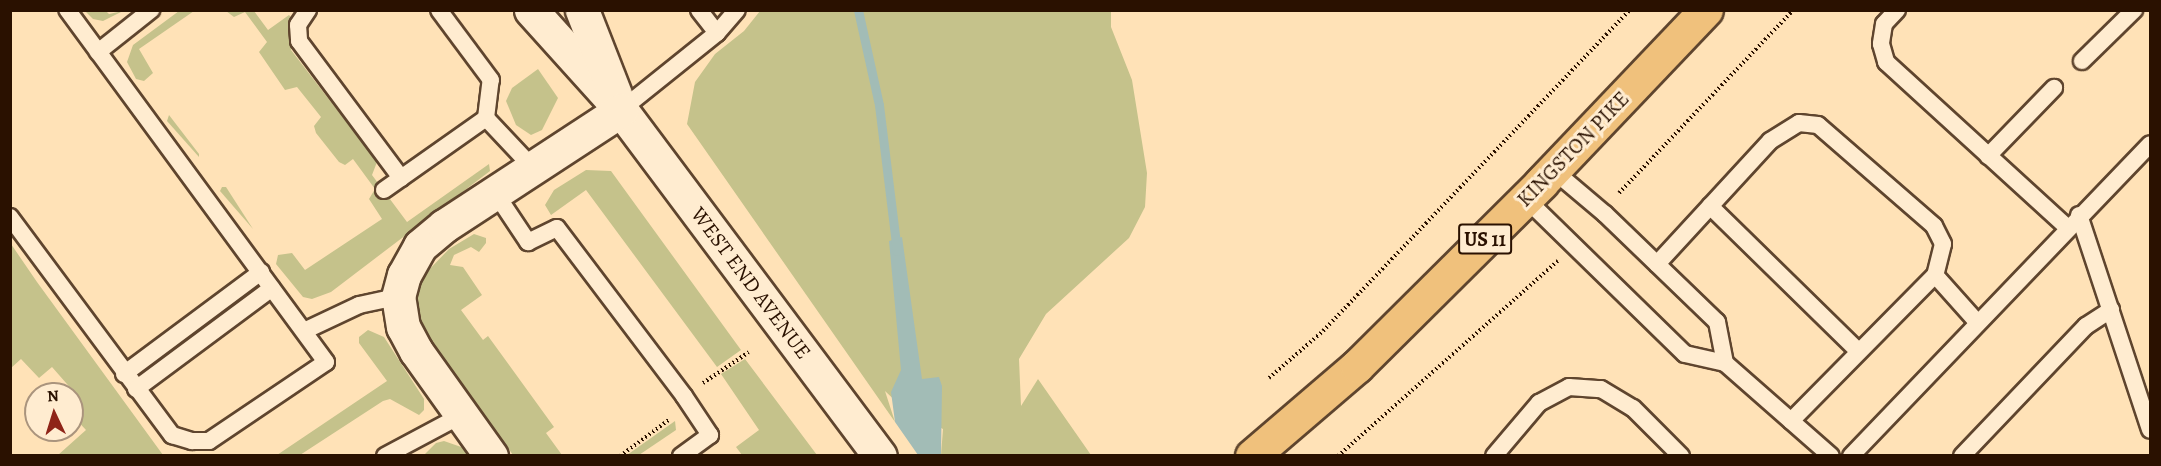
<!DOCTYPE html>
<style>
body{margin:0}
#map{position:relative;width:2161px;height:466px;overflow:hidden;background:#ffe2b7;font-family:Alegreya,serif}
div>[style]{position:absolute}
.green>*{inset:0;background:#c5c28b}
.water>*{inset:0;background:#a2bcb6}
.stream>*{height:9px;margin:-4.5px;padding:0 4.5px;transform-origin:4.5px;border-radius:4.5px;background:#a2bcb6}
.path>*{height:4px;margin-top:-2px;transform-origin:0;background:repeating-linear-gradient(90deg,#2a1100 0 1.5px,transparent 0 4.5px)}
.roads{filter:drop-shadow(2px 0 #5f452e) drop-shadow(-2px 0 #5f452e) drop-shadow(0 2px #5f452e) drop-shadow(0 -2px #5f452e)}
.service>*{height:16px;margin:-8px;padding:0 8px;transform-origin:8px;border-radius:8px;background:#ffecd0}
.minor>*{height:33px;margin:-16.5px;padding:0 16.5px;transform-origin:16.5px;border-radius:16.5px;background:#ffecd0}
.primary>*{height:33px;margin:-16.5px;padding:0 16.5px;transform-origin:16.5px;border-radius:16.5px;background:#f0c17c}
span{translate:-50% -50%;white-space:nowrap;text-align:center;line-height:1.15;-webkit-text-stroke:6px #ffecd0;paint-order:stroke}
.shield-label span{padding:2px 4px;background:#ffecd0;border:2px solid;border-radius:4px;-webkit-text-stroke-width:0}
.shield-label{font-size:20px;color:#2a1100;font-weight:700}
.street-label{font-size:21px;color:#2a1100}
.frame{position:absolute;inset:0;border:12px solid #2a1100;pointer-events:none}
.north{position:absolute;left:24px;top:382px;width:60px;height:60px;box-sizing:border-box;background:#ffecd0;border:2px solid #aa947d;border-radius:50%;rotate:356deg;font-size:16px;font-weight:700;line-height:24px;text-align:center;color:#2a1100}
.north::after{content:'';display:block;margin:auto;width:21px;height:27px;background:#8f2418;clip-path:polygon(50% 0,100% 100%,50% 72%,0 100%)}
</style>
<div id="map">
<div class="green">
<i style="clip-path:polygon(85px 11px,106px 11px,109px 14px,123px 11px,103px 21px,93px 19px)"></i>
<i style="clip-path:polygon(179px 11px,194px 11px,139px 49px,153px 73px,144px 81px,136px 79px,127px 62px,133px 45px)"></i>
<i style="clip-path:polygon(226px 11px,254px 11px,268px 30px,289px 15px,292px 18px,291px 50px,377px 162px,372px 175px,407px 222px,489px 164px,490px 171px,331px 292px,312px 299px,303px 297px,276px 264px,278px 255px,292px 253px,305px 270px,382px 219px,369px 199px,375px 189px,353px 159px,345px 165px,339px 162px,316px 133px,314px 126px,321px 117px,297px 87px,285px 90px,259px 52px,267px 42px,245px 12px,234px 17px)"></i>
<i style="clip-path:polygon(760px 11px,1111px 11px,1111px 27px,1132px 80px,1147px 173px,1145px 207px,1129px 238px,1046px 314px,1019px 359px,1021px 406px,1038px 379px,1091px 455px,941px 455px,943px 429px,903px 408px,885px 391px,895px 422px,687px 124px,695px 82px,715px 54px,744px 31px)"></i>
<i style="clip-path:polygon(538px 69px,558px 98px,542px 130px,531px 135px,516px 125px,506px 101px,512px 88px)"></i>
<i style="clip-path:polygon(169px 115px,199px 154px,199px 157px,167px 121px)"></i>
<i style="clip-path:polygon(586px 170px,611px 171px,741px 350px,717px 367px,586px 190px,551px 215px,545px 205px,554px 190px)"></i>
<i style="clip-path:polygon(222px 187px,226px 187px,253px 229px,220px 191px)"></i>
<i style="clip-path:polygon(474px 234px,486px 238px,486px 243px,479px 252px,471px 247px,454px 255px,450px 265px,463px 267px,482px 295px,461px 310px,483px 340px,488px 336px,554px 427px,546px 433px,562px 455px,513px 455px,419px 324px,417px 292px,423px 276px,449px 249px)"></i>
<i style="clip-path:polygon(11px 244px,37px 282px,163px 455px,58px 455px,86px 430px,72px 415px,81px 400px,52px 367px,39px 378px,21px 359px,11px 368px)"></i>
<i style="clip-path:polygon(368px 330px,384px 337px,424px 399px,424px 410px,419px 415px,390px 399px,383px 401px,300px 455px,277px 455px,387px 381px,359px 343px,359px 337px)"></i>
<i style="clip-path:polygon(745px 359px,817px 455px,742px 455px,736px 447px,759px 430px,721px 374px)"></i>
<i style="clip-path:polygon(675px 421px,676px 430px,639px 455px,627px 455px)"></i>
<i style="clip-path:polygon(444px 441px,464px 448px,469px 455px,424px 455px,436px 443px)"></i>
</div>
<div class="water">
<i style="clip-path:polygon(902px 237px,922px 379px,939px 377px,942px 386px,941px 455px,918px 455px,895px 422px,891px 392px,901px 370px,889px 241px)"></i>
</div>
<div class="stream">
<i style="left:858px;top:10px;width:97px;rotate:77.5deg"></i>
<i style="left:879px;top:105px;width:147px;rotate:83deg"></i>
</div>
<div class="path">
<i style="left:1619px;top:193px;width:253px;rotate:-46.4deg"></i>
<i style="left:1269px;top:378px;width:72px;rotate:-41deg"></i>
<i style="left:1323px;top:331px;width:444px;rotate:-46.3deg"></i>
<i style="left:703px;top:383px;width:55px;rotate:-34deg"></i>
<i style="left:620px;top:456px;width:62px;rotate:-36.5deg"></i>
<i style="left:1338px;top:456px;width:294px;rotate:-41.6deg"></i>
</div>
<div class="roads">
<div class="service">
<i style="left:308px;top:10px;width:18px;rotate:124deg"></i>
<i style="left:298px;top:25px;width:16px;rotate:86deg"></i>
<i style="left:299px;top:41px;width:171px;rotate:53.3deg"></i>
<i style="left:699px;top:10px;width:29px;rotate:52deg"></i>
<i style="left:1897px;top:10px;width:19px;rotate:133deg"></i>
<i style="left:1884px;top:24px;width:20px;rotate:99deg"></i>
<i style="left:1881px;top:44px;width:19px;rotate:74deg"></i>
<i style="left:1886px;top:62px;width:245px;rotate:42.4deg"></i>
<i style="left:98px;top:52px;width:68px;rotate:-38.4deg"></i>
<i style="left:2082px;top:61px;width:73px;rotate:-44.4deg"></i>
<i style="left:621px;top:110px;width:123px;rotate:-38.7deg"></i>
<i style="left:717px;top:33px;width:30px;rotate:-49deg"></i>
<i style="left:486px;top:118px;width:70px;rotate:46.7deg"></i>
<i style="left:1988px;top:156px;width:95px;rotate:-45.9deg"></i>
<i style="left:384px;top:190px;width:125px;rotate:-35.2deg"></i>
<i style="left:486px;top:118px;width:38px;rotate:-83deg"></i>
<i style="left:491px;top:80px;width:87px;rotate:-126.6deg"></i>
<i style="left:496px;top:194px;width:58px;rotate:56.3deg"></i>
<i style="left:528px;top:242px;width:32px;rotate:-26deg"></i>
<i style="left:557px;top:228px;width:211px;rotate:52.9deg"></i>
<i style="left:684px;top:396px;width:47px;rotate:56.3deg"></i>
<i style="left:710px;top:435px;width:36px;rotate:144deg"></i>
<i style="left:1525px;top:198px;width:223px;rotate:44.3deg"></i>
<i style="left:1685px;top:354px;width:41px;rotate:12.7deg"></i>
<i style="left:1725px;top:363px;width:42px;rotate:-101deg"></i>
<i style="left:1717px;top:322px;width:156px;rotate:-136deg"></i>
<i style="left:1605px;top:214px;width:68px;rotate:-139.8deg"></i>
<i style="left:1710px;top:206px;width:207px;rotate:44.4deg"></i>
<i style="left:2079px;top:215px;width:226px;rotate:71.7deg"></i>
<i style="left:10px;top:217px;width:272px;rotate:53.4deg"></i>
<i style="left:172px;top:435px;width:21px;rotate:17deg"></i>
<i style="left:192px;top:441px;width:17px"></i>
<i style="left:209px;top:441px;width:141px;rotate:-34deg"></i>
<i style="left:326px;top:362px;width:437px;rotate:-126.3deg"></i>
<i style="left:1657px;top:264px;width:167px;rotate:-47.4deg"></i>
<i style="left:1770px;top:141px;width:34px;rotate:-32deg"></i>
<i style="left:1799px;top:123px;width:19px;rotate:6deg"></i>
<i style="left:1818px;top:125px;width:154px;rotate:41deg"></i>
<i style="left:1934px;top:226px;width:20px;rotate:63deg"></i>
<i style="left:1943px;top:244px;width:32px;rotate:104deg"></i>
<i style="left:1935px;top:275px;width:205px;rotate:134.6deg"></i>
<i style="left:1935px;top:275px;width:63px;rotate:48.2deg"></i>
<i style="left:304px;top:331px;width:61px;rotate:-25.3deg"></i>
<i style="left:359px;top:305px;width:40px;rotate:-12deg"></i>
<i style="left:1725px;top:363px;width:141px;rotate:41.3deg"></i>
<i style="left:124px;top:374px;width:171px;rotate:-36.7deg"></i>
<i style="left:136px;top:389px;width:169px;rotate:-36.6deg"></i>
<i style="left:385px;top:456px;width:85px;rotate:-28.1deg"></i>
<i style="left:1494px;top:456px;width:70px;rotate:-49.7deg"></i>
<i style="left:1539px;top:403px;width:34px;rotate:-28deg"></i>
<i style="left:1569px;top:387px;width:32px;rotate:4deg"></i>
<i style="left:1601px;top:389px;width:37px;rotate:31deg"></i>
<i style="left:1633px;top:408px;width:68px;rotate:45deg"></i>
<i style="left:1851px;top:456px;width:432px;rotate:-46.2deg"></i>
<i style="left:1962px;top:456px;width:180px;rotate:-46.4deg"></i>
<i style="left:2086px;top:326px;width:30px;rotate:-33deg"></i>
</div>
<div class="minor">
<i style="left:531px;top:10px;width:135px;rotate:48deg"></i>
<i style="left:621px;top:110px;width:432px;rotate:53.2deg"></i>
<i style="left:582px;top:10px;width:90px;rotate:68.6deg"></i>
<i style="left:491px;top:456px;width:129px;rotate:-125.5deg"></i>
<i style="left:416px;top:351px;width:27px;rotate:-118deg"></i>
<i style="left:403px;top:327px;width:30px;rotate:-99deg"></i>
<i style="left:398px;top:297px;width:23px;rotate:-75deg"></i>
<i style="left:404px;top:275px;width:33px;rotate:-61deg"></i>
<i style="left:420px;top:246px;width:31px;rotate:-40deg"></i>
<i style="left:444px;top:226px;width:212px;rotate:-33.2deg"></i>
</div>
<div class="primary">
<i style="left:1252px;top:456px;width:138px;rotate:-40.6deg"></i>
<i style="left:1357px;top:366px;width:260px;rotate:-44.8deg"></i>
<i style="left:1541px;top:183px;width:239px;rotate:-46.4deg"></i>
</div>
</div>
<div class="shield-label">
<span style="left:1485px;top:239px">US 11</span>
</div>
<div class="street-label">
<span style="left:1573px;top:149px;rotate:-46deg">KINGSTON PIKE</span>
<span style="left:751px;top:283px;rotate:53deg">WEST END AVENUE</span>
</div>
<div class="frame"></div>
<div class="north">N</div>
</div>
